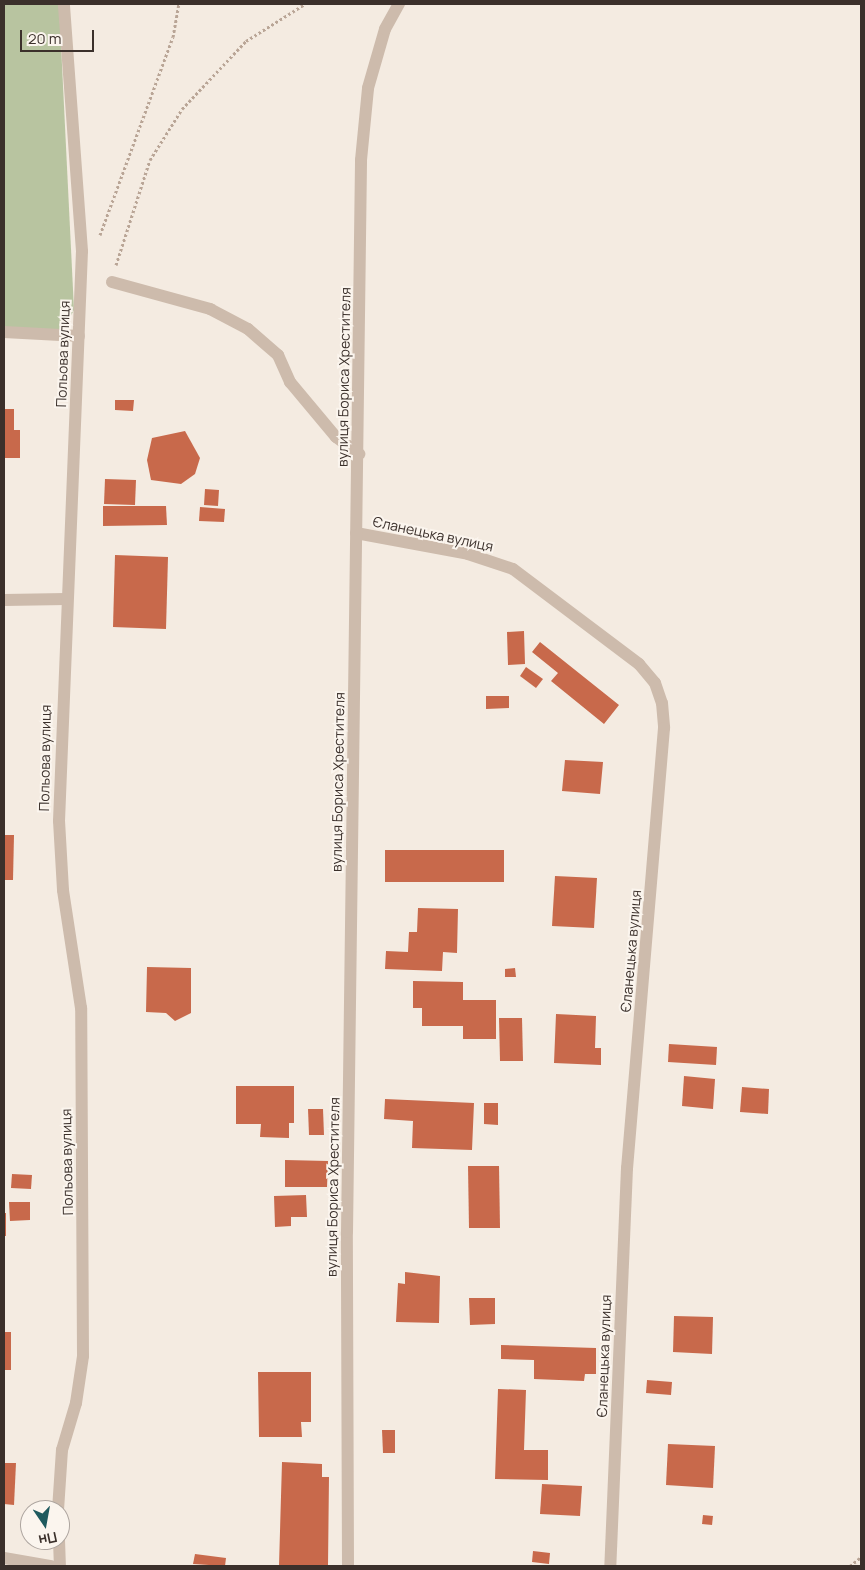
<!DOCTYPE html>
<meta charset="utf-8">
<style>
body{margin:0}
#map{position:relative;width:865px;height:1570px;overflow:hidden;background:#f4ebe1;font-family:Manrope,sans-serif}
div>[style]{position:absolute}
.green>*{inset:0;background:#b8c4a0}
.building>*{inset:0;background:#c8694b}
.path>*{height:3px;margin-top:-1.5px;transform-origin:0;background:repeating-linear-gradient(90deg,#b9a596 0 2.5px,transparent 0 5px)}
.minor>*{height:12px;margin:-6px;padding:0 6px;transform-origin:6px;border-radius:6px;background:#cdbbac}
span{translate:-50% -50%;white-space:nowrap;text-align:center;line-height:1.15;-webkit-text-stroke:4px #fbf5ee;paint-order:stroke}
.street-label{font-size:14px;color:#3b302b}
.frame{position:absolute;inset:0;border:5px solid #3b302b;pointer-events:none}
.north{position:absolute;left:20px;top:1500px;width:50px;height:50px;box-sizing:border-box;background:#fbf5ee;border:1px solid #aea6a0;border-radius:50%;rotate:168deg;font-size:14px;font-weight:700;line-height:20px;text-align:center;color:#3b302b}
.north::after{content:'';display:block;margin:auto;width:18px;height:22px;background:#1f5a5e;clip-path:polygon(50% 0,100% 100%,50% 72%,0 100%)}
.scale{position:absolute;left:20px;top:30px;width:74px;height:22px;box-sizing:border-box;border:2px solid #3b302b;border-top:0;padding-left:6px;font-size:15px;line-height:18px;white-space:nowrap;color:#3b302b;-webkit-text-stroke:4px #fbf5ee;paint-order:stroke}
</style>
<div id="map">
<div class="green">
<i style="clip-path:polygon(4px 4px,59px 4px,74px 310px,62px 331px,4px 327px)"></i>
</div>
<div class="building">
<i style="clip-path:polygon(115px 400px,134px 400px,133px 411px,115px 410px)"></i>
<i style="clip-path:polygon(4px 409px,14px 409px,14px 430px,20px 430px,20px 458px,4px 458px)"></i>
<i style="clip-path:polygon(185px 431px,200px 458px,195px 474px,181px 484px,151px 480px,147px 460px,152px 438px)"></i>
<i style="clip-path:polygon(105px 479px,136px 480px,135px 505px,104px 504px)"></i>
<i style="clip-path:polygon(205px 489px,219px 490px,218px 506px,204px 505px)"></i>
<i style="clip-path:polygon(103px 506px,166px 506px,167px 525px,103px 526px)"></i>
<i style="clip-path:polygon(200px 507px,225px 509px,224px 522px,199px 521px)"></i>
<i style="clip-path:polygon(115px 555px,168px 557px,166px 629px,113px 627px)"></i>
<i style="clip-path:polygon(524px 631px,525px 664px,508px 665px,507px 632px)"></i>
<i style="clip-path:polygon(540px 642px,619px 705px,604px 724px,551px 681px,558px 673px,532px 652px)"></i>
<i style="clip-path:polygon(526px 667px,543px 679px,536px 688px,520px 676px)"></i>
<i style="clip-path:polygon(486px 696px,509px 696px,509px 708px,486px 709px)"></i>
<i style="clip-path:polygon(565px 760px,603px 762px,600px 794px,562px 791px)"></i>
<i style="clip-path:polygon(4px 835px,14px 835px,13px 880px,4px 880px)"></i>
<i style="clip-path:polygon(385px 850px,504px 850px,504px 882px,385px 882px)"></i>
<i style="clip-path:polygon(555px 876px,597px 878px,594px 928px,552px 926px)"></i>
<i style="clip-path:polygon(418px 908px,458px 909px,457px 953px,443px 952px,442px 971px,385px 969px,386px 951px,408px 952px,409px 932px,417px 932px)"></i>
<i style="clip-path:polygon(147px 967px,191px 968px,191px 1013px,175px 1021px,166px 1013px,146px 1012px)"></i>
<i style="clip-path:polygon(515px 968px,516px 977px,505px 977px,505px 969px)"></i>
<i style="clip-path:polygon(413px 981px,463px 982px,463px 1000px,496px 1000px,496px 1039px,463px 1039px,463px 1026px,422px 1026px,422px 1008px,413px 1008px)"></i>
<i style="clip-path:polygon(556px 1014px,596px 1016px,595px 1048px,601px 1048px,601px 1065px,554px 1063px)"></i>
<i style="clip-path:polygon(499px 1018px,522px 1018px,523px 1061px,500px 1061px)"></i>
<i style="clip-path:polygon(669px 1044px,717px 1047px,716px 1065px,668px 1062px)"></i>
<i style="clip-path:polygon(684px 1076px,715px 1079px,713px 1109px,682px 1106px)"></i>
<i style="clip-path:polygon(236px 1086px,294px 1086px,294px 1123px,289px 1123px,289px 1138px,260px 1137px,261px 1124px,236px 1124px)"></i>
<i style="clip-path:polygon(742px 1087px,769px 1089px,768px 1114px,740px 1112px)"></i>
<i style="clip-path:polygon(385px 1099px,474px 1103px,472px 1150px,412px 1148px,413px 1121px,384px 1119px)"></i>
<i style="clip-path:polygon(484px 1103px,498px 1103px,498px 1125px,484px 1124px)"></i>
<i style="clip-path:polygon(308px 1109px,323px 1109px,324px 1135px,309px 1135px)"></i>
<i style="clip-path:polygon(285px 1160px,328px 1161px,327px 1187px,285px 1187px)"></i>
<i style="clip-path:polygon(468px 1166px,499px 1166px,500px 1228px,469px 1228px)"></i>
<i style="clip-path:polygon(12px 1174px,32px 1175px,31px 1189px,11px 1188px)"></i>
<i style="clip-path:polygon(306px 1195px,307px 1217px,291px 1217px,291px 1226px,275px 1227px,274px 1196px)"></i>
<i style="clip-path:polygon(9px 1202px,30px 1202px,30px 1220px,10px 1221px)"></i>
<i style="clip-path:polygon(4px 1213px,6px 1213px,6px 1236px,4px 1236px)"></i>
<i style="clip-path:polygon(405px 1272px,440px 1276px,439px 1323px,396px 1322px,398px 1283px,405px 1284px)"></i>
<i style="clip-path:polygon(469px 1298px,495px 1298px,495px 1324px,470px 1325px)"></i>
<i style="clip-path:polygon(674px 1316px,713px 1317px,712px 1354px,673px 1352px)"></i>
<i style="clip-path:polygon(4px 1332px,11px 1332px,11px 1370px,4px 1370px)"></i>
<i style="clip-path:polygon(501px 1345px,596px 1348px,596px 1374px,585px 1374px,584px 1381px,534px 1379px,534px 1360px,501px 1359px)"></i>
<i style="clip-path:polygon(258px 1372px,311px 1372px,311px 1422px,301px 1422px,302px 1437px,259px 1437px)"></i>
<i style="clip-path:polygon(647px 1380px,672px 1382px,671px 1395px,646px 1393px)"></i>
<i style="clip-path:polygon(498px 1389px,526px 1390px,524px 1450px,548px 1450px,548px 1480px,495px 1479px)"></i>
<i style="clip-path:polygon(382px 1430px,395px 1430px,395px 1453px,383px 1453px)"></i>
<i style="clip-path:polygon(668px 1444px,715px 1446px,713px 1488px,666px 1485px)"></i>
<i style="clip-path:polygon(282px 1462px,322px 1464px,322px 1477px,329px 1477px,328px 1566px,279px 1566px)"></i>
<i style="clip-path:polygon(4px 1463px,16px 1463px,14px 1505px,4px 1504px)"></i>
<i style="clip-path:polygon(542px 1484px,582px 1486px,580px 1516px,540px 1514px)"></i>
<i style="clip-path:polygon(703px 1515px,713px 1516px,712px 1525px,702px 1524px)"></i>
<i style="clip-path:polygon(533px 1551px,550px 1553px,549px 1564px,532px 1562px)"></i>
<i style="clip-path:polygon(195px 1554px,226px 1558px,225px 1566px,193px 1564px)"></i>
</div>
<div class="path">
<i style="left:100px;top:235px;width:211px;rotate:-69.8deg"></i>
<i style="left:173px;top:37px;width:34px;rotate:-80deg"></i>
<i style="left:116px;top:265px;width:110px;rotate:-72.1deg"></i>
<i style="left:150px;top:160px;width:60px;rotate:-57.9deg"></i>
<i style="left:182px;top:109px;width:93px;rotate:-46.7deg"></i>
<i style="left:246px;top:41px;width:70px;rotate:-32.1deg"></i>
<i style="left:850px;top:1566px;width:14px;rotate:-39deg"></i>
</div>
<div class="minor">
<i style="left:112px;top:282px;width:102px;rotate:15.4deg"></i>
<i style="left:210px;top:309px;width:43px;rotate:27.8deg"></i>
<i style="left:248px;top:329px;width:40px;rotate:41deg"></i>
<i style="left:278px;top:355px;width:30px;rotate:66deg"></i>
<i style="left:290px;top:382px;width:72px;rotate:50.1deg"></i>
<i style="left:336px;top:437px;width:29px;rotate:36deg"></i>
<i style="left:4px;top:332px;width:75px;rotate:3.1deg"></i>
<i style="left:356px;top:533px;width:114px;rotate:10.6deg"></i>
<i style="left:468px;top:554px;width:47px;rotate:18.4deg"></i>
<i style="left:513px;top:569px;width:158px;rotate:37deg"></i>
<i style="left:639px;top:664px;width:25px;rotate:50deg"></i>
<i style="left:655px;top:683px;width:21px;rotate:71deg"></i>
<i style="left:662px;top:703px;width:25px;rotate:85deg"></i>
<i style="left:664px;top:728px;width:442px;rotate:94.8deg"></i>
<i style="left:627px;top:1168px;width:398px;rotate:92.4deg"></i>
<i style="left:4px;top:600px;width:62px;rotate:-0.9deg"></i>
<i style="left:58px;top:1510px;width:60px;rotate:-86.2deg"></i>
<i style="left:62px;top:1450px;width:49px;rotate:-73.4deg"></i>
<i style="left:76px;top:1403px;width:48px;rotate:-81.5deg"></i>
<i style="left:83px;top:1356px;width:348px;rotate:-90.3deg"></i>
<i style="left:81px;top:1008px;width:119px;rotate:-98.7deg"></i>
<i style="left:63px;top:890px;width:69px;rotate:-93.3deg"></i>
<i style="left:59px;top:821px;width:570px;rotate:-87.69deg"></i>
<i style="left:82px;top:251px;width:248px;rotate:-94.2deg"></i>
<i style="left:59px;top:1540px;width:26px;rotate:88deg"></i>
<i style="left:4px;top:1558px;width:48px;rotate:9.7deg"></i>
<i style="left:348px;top:1566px;width:334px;rotate:-90.2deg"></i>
<i style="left:347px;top:1232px;width:1072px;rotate:-89.25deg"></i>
<i style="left:361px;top:160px;width:72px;rotate:-84.4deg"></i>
<i style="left:368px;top:88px;width:61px;rotate:-73.9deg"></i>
<i style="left:385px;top:29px;width:29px;rotate:-61deg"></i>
</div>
<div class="street-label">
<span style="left:63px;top:354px;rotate:-88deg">Польова вулиця</span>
<span style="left:344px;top:377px;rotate:-89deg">вулиця Бориса Хрестителя</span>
<span style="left:433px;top:534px;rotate:12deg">Єланецька вулиця</span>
<span style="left:45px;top:758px;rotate:-89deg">Польова вулиця</span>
<span style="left:338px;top:782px;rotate:-89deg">вулиця Бориса Хрестителя</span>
<span style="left:631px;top:951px;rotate:-85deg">Єланецька вулиця</span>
<span style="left:67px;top:1162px;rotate:-91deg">Польова вулиця</span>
<span style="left:333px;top:1187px;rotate:-89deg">вулиця Бориса Хрестителя</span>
<span style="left:604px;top:1356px;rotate:-88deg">Єланецька вулиця</span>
</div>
<div class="frame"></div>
<div class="north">Пн</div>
<div class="scale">20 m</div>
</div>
